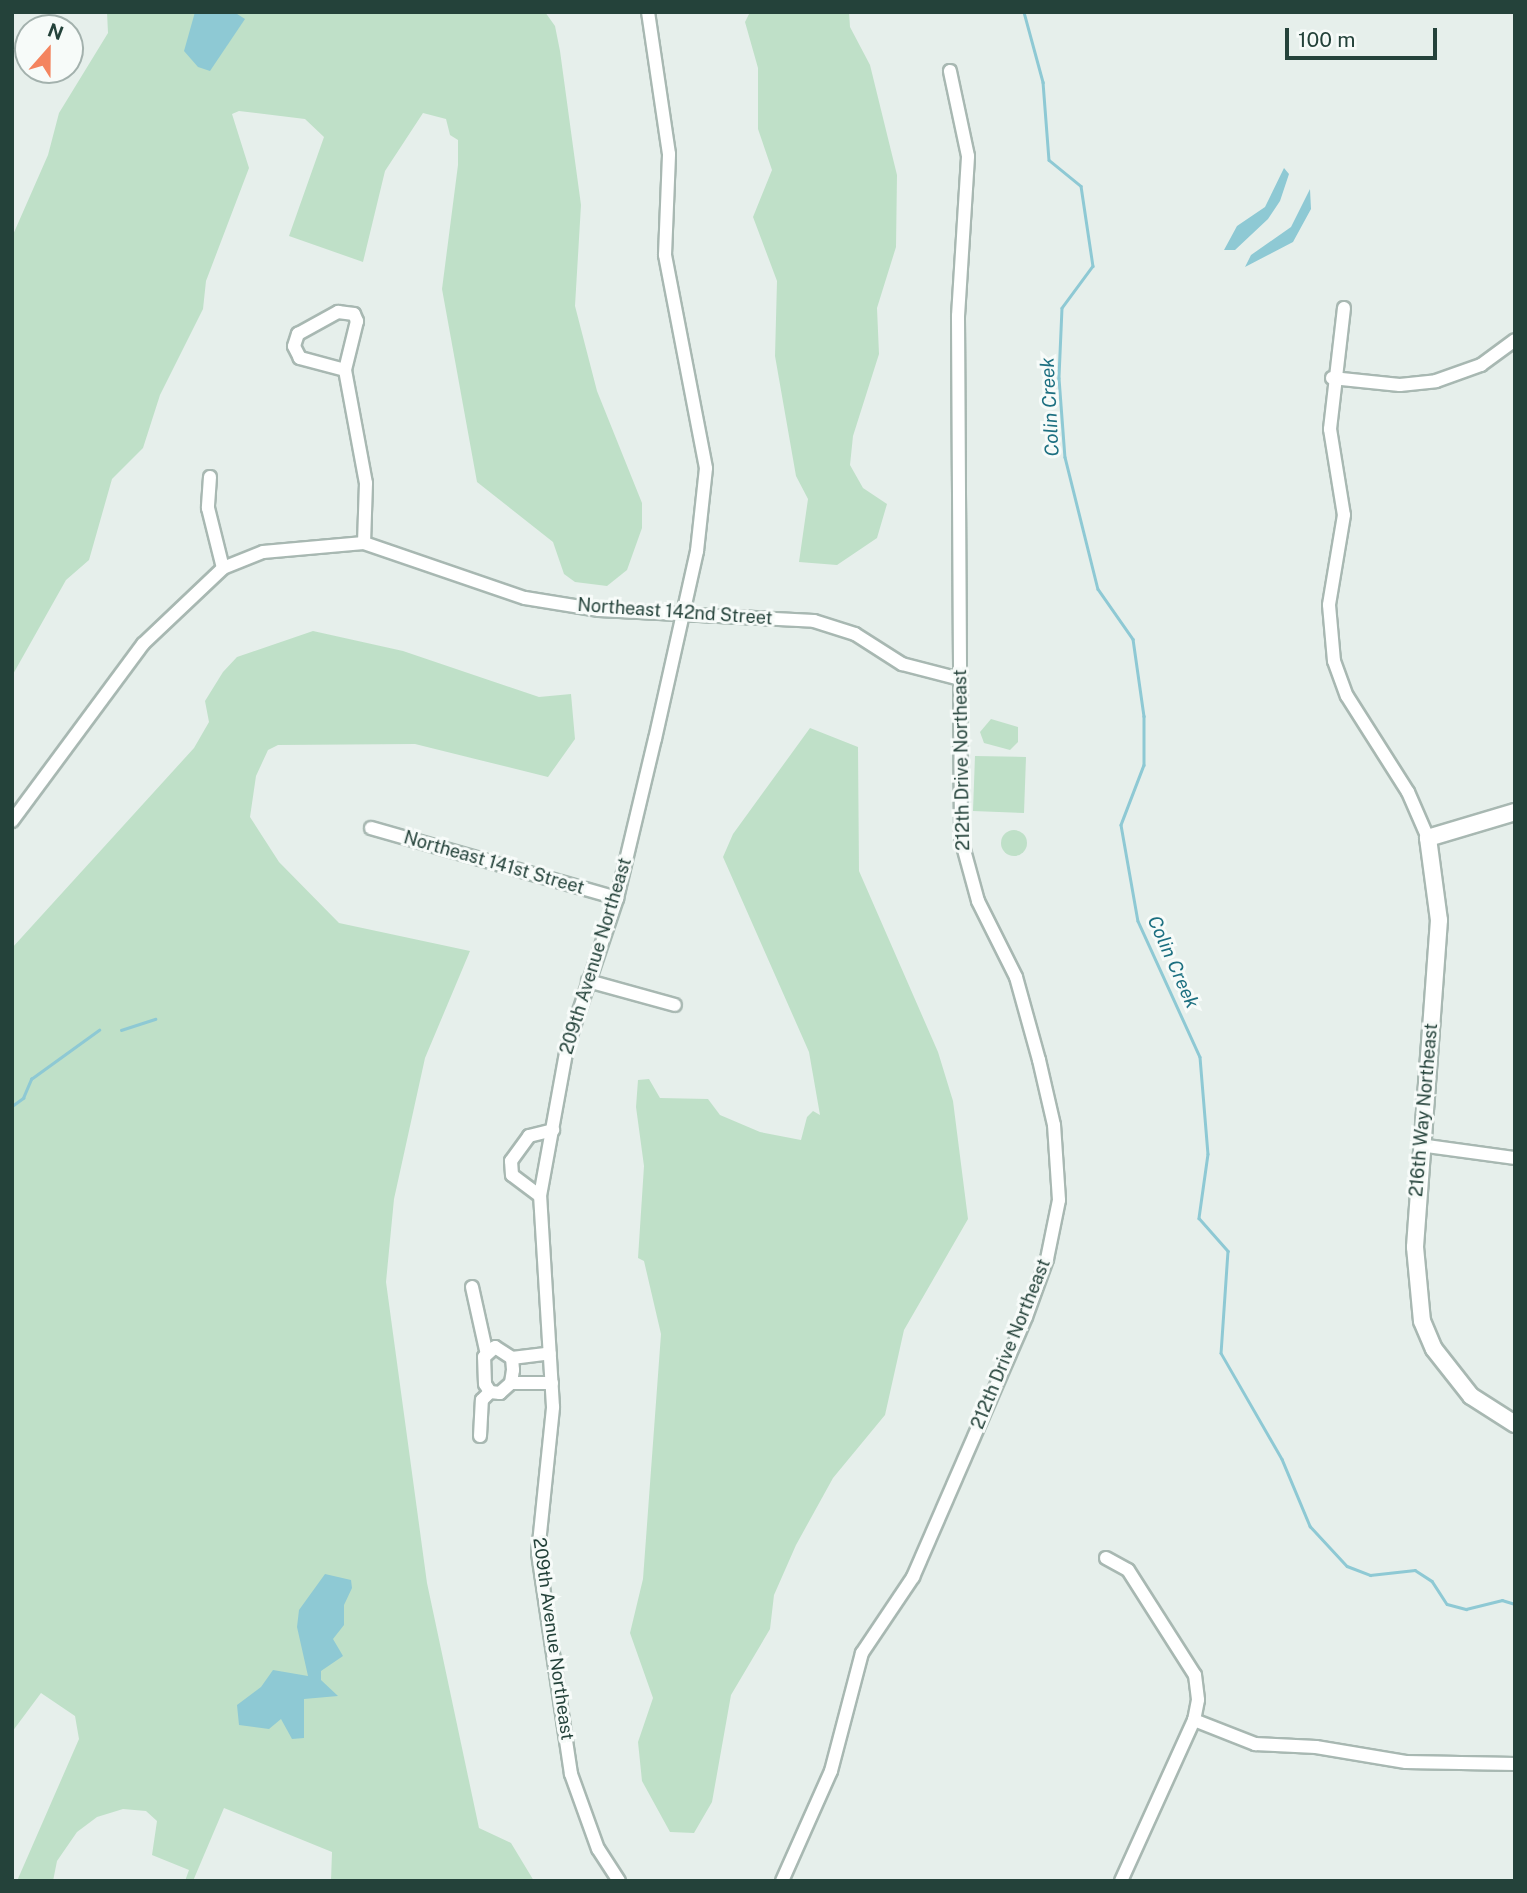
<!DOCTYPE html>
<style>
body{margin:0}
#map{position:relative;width:1527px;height:1893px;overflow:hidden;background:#e6efeb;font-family:"Public Sans",sans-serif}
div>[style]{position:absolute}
.green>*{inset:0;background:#bfe0c8}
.round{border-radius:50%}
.water>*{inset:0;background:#8ec9d4}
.stream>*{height:2.5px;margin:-1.25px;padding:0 1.25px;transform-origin:1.25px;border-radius:1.25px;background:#8ec9d4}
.roads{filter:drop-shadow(2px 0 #a8b8b2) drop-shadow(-2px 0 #a8b8b2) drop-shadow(0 2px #a8b8b2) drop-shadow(0 -2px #a8b8b2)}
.street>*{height:12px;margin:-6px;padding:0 6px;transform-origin:6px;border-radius:6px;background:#fff}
.secondary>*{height:16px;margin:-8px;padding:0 8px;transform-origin:8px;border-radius:8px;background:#fff}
span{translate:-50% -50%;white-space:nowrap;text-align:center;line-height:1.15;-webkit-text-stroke:6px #f7fbf9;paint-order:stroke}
.street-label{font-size:18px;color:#24423a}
.water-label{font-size:19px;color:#1c6f80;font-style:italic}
.frame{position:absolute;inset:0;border:14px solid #24423a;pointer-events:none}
.north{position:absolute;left:14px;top:14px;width:70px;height:70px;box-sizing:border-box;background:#f7fbf9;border:2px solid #a3b1ad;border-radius:50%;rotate:21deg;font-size:19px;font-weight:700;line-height:28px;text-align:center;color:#24423a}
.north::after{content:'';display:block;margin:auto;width:24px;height:32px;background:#f4845f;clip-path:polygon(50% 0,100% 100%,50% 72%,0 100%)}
.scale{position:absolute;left:1285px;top:28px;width:152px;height:32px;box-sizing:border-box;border:4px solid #24423a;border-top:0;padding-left:9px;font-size:21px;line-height:24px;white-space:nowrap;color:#24423a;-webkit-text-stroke:5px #f7fbf9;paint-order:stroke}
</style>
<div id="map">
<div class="green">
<i style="clip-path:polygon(107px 12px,545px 12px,555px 26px,560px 51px,581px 205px,575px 306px,597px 391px,642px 503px,642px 528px,627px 570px,607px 586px,575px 582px,564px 574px,553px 542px,477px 482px,442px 289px,458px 165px,458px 140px,450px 135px,446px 119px,423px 113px,385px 171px,363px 262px,289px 236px,324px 137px,305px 119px,239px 111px,232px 114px,249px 168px,206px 281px,203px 309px,160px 395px,143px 448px,112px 479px,89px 560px,66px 580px,12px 676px,12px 237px,48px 155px,59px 113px,108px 33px)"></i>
<i style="clip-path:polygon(750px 12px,849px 12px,850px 27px,870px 65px,897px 175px,896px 247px,877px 308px,879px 354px,853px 436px,850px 465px,863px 488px,887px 504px,877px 538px,837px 565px,799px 562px,808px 499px,796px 476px,775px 356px,777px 281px,753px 217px,772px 170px,758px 129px,758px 68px,745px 22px)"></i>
<i style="clip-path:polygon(313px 631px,403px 651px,539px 697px,571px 694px,575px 739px,548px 777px,415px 744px,278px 745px,268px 750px,256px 776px,250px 817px,279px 862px,339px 923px,470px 951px,425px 1058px,394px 1199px,386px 1282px,427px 1583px,479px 1828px,511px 1843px,534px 1881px,331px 1881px,332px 1852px,224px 1808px,193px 1881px,185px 1881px,189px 1870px,152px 1855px,157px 1821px,146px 1811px,123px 1809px,97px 1817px,77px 1832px,57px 1861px,53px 1881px,17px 1881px,79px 1739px,75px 1716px,41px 1693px,12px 1732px,12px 948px,194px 748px,209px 722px,205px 701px,223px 672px,237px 657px)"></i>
<i style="clip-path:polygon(991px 719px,1018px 727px,1018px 742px,1010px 750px,984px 743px,980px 732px)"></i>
<i style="clip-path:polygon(810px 728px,858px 747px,859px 871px,938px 1052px,953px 1101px,968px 1219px,904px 1330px,885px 1415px,833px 1478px,796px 1545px,774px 1595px,770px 1629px,731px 1695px,712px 1802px,694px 1833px,670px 1832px,642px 1781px,638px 1742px,653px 1698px,630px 1633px,643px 1579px,661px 1334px,644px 1261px,638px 1258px,644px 1166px,636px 1107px,638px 1080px,649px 1079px,660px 1098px,708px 1099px,720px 1115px,760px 1132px,801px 1140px,807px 1117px,813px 1111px,820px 1115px,809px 1052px,723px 857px,733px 834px)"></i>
<i style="clip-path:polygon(975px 756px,1026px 757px,1024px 813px,973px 811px)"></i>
<i class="round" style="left:1001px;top:830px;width:26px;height:26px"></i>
</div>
<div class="water">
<i style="clip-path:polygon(195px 12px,234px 12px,245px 19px,210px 71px,198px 67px,184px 51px)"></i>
<i style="clip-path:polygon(1284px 168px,1289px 174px,1280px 201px,1268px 219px,1235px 250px,1224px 250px,1237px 226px,1265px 207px)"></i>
<i style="clip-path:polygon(1310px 189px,1311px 209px,1293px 242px,1245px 267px,1251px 255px,1291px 227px)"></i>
<i style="clip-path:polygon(325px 1574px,351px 1580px,352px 1588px,344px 1605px,344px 1625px,333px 1639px,343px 1656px,321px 1671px,321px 1680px,338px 1696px,304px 1699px,304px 1738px,292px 1739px,281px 1719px,269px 1729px,239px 1725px,237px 1705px,261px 1687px,273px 1670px,308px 1676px,297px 1627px,299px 1610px)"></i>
</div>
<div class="stream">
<i style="left:1024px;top:12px;width:73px;rotate:74.8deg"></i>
<i style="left:1043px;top:82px;width:78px;rotate:85.6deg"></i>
<i style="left:1049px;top:160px;width:41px;rotate:39.1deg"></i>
<i style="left:1081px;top:186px;width:81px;rotate:81.5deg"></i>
<i style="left:1093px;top:266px;width:52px;rotate:126.4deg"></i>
<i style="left:1062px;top:308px;width:70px;rotate:92.5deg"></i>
<i style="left:1059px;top:378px;width:79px;rotate:85.7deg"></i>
<i style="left:1065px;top:457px;width:136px;rotate:76deg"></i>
<i style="left:1098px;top:589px;width:61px;rotate:55deg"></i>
<i style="left:1133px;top:639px;width:78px;rotate:81.9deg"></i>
<i style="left:1144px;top:716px;width:49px;rotate:90deg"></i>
<i style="left:1144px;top:765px;width:64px;rotate:111deg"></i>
<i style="left:1121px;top:825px;width:97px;rotate:80deg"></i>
<i style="left:1138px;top:921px;width:149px;rotate:65.5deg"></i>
<i style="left:1200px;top:1057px;width:97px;rotate:85.3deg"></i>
<i style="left:1208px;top:1154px;width:65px;rotate:98deg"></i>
<i style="left:1199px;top:1218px;width:44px;rotate:48.7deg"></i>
<i style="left:1228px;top:1251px;width:102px;rotate:93.9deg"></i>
<i style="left:1221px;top:1353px;width:122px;rotate:60.1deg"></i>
<i style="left:1282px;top:1459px;width:73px;rotate:67.3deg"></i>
<i style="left:1310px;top:1526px;width:54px;rotate:47.2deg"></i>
<i style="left:1347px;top:1566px;width:25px;rotate:21deg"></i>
<i style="left:1370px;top:1575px;width:45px;rotate:-6.3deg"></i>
<i style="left:1415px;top:1570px;width:20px;rotate:33deg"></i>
<i style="left:1432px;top:1581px;width:27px;rotate:57deg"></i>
<i style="left:1447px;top:1604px;width:20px;rotate:15deg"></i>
<i style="left:1466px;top:1609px;width:37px;rotate:-14deg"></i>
<i style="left:1502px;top:1600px;width:14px;rotate:17deg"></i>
<i style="left:121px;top:1030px;width:36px;rotate:-18deg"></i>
<i style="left:12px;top:1106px;width:14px;rotate:-36deg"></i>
<i style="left:23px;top:1098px;width:21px;rotate:-67deg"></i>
<i style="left:31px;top:1079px;width:84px;rotate:-35.8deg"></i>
</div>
<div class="roads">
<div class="street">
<i style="left:1344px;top:308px;width:122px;rotate:96.6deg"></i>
<i style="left:1330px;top:429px;width:87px;rotate:80.8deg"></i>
<i style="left:1344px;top:515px;width:91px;rotate:99.5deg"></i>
<i style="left:1329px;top:605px;width:56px;rotate:84.9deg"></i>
<i style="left:1334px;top:661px;width:37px;rotate:70deg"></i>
<i style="left:1347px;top:696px;width:114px;rotate:57.6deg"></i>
<i style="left:1408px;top:792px;width:50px;rotate:66.5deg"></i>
<i style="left:345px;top:370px;width:47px;rotate:-165.1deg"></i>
<i style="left:300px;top:358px;width:13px;rotate:-117deg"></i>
<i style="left:294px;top:346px;width:13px;rotate:-72deg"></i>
<i style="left:298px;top:334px;width:46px;rotate:-28.8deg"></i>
<i style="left:338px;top:312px;width:16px;rotate:7deg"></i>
<i style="left:354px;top:314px;width:8px;rotate:67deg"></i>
<i style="left:357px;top:321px;width:50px;rotate:103.8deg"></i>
<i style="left:345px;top:370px;width:115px;rotate:79.5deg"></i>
<i style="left:366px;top:483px;width:60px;rotate:91.9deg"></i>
<i style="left:1332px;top:378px;width:68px;rotate:5.9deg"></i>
<i style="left:1400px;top:385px;width:36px;rotate:-6deg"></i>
<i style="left:1436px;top:381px;width:48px;rotate:-19.6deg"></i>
<i style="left:1481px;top:365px;width:42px;rotate:-36.3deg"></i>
<i style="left:210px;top:477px;width:31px;rotate:94deg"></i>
<i style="left:208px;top:508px;width:62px;rotate:76deg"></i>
<i style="left:12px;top:821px;width:220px;rotate:-53.5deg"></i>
<i style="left:143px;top:644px;width:110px;rotate:-43.5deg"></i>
<i style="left:223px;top:568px;width:43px;rotate:-21.8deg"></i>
<i style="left:263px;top:552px;width:101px;rotate:-5.1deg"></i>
<i style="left:364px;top:543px;width:170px;rotate:18.9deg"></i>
<i style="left:525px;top:598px;width:75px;rotate:9.2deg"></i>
<i style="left:599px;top:610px;width:215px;rotate:2.9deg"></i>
<i style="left:814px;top:621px;width:43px;rotate:17.6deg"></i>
<i style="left:855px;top:634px;width:56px;rotate:32.6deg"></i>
<i style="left:902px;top:664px;width:60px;rotate:14.5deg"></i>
<i style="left:371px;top:828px;width:256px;rotate:15.9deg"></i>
<i style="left:588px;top:981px;width:90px;rotate:15.4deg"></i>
<i style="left:1420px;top:1145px;width:96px;rotate:7.8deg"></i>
<i style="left:540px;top:1196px;width:35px;rotate:-143deg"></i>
<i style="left:512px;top:1175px;width:14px;rotate:-94deg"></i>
<i style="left:511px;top:1161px;width:31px;rotate:-54deg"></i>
<i style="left:529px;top:1136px;width:25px;rotate:-14deg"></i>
<i style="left:472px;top:1287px;width:65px;rotate:77.5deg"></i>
<i style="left:495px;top:1347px;width:20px;rotate:33deg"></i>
<i style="left:512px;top:1358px;width:12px;rotate:85deg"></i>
<i style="left:513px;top:1370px;width:13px;rotate:99deg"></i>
<i style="left:511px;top:1383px;width:15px;rotate:138deg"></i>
<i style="left:500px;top:1393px;width:10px;rotate:-174deg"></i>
<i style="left:490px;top:1392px;width:9px;rotate:-122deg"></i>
<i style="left:485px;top:1384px;width:27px;rotate:-92deg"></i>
<i style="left:484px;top:1357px;width:15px;rotate:-42deg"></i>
<i style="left:512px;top:1358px;width:38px;rotate:-7deg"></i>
<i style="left:511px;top:1383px;width:41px"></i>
<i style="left:480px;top:1436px;width:36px;rotate:-87deg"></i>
<i style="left:482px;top:1400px;width:11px;rotate:-45deg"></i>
<i style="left:1106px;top:1558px;width:25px;rotate:29deg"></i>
<i style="left:1128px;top:1570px;width:125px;rotate:57.5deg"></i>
<i style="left:1195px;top:1675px;width:25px;rotate:83deg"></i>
<i style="left:1198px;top:1700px;width:20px;rotate:101deg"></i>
<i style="left:1194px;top:1720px;width:177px;rotate:114.4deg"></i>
<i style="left:1194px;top:1720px;width:66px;rotate:21.5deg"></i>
<i style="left:1255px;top:1744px;width:61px;rotate:2.8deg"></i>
<i style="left:1316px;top:1747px;width:91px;rotate:9.5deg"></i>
<i style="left:1406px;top:1762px;width:109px;rotate:1.1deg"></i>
<i style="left:619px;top:1881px;width:38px;rotate:-123deg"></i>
<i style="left:598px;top:1849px;width:80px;rotate:-109.8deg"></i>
<i style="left:571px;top:1774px;width:223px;rotate:-98.5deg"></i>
<i style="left:538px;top:1553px;width:147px;rotate:-84.1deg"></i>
<i style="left:553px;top:1407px;width:211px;rotate:-93.5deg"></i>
<i style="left:540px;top:1196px;width:151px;rotate:-79.7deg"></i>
<i style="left:567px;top:1047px;width:157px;rotate:-71.4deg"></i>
<i style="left:617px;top:898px;width:163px;rotate:-76.6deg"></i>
<i style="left:655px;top:739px;width:193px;rotate:-77.4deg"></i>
<i style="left:697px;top:551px;width:83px;rotate:-83.8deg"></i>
<i style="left:706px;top:468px;width:217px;rotate:-100.9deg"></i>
<i style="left:665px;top:255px;width:101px;rotate:-87.7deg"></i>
<i style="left:669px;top:154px;width:144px;rotate:-98.4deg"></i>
<i style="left:782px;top:1881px;width:120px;rotate:-66deg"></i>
<i style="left:831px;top:1771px;width:122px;rotate:-75.3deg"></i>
<i style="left:862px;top:1653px;width:92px;rotate:-56.1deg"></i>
<i style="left:913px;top:1577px;width:283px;rotate:-66.5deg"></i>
<i style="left:1026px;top:1317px;width:62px;rotate:-70.1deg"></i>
<i style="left:1047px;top:1259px;width:60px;rotate:-78.5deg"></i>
<i style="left:1059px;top:1200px;width:75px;rotate:-93.8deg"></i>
<i style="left:1054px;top:1125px;width:67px;rotate:-103deg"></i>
<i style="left:1039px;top:1060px;width:86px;rotate:-105.5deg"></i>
<i style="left:1016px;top:977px;width:85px;rotate:-116.6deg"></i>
<i style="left:978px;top:901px;width:64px;rotate:-105.3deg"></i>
<i style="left:961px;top:839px;width:523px;rotate:-90.33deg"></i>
<i style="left:958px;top:316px;width:160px;rotate:-86.4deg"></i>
<i style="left:968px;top:156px;width:87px;rotate:-102deg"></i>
</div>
<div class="secondary">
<i style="left:1515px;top:812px;width:91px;rotate:163.4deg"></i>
<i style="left:1428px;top:838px;width:83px;rotate:82.4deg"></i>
<i style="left:1439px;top:920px;width:328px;rotate:94.2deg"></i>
<i style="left:1415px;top:1247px;width:74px;rotate:84.6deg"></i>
<i style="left:1422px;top:1321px;width:30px;rotate:67deg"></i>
<i style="left:1434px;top:1349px;width:60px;rotate:51.8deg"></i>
<i style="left:1471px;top:1396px;width:52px;rotate:32.5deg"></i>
</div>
</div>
<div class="street-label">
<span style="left:675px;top:612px;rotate:4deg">Northeast 142nd Street</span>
<span style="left:962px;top:760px;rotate:-91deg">212th Drive Northeast</span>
<span style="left:494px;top:863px;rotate:16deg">Northeast 141st Street</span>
<span style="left:596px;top:956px;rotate:-73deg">209th Avenue Northeast</span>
<span style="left:1424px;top:1110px;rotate:-85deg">216th Way Northeast</span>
<span style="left:1011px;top:1344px;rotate:-68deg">212th Drive Northeast</span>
<span style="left:553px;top:1639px;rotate:82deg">209th Avenue Northeast</span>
</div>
<div class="water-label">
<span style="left:1050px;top:407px;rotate:-93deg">Colin Creek</span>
<span style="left:1173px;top:962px;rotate:66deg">Colin Creek</span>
</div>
<div class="frame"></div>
<div class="north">N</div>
<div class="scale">100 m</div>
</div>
